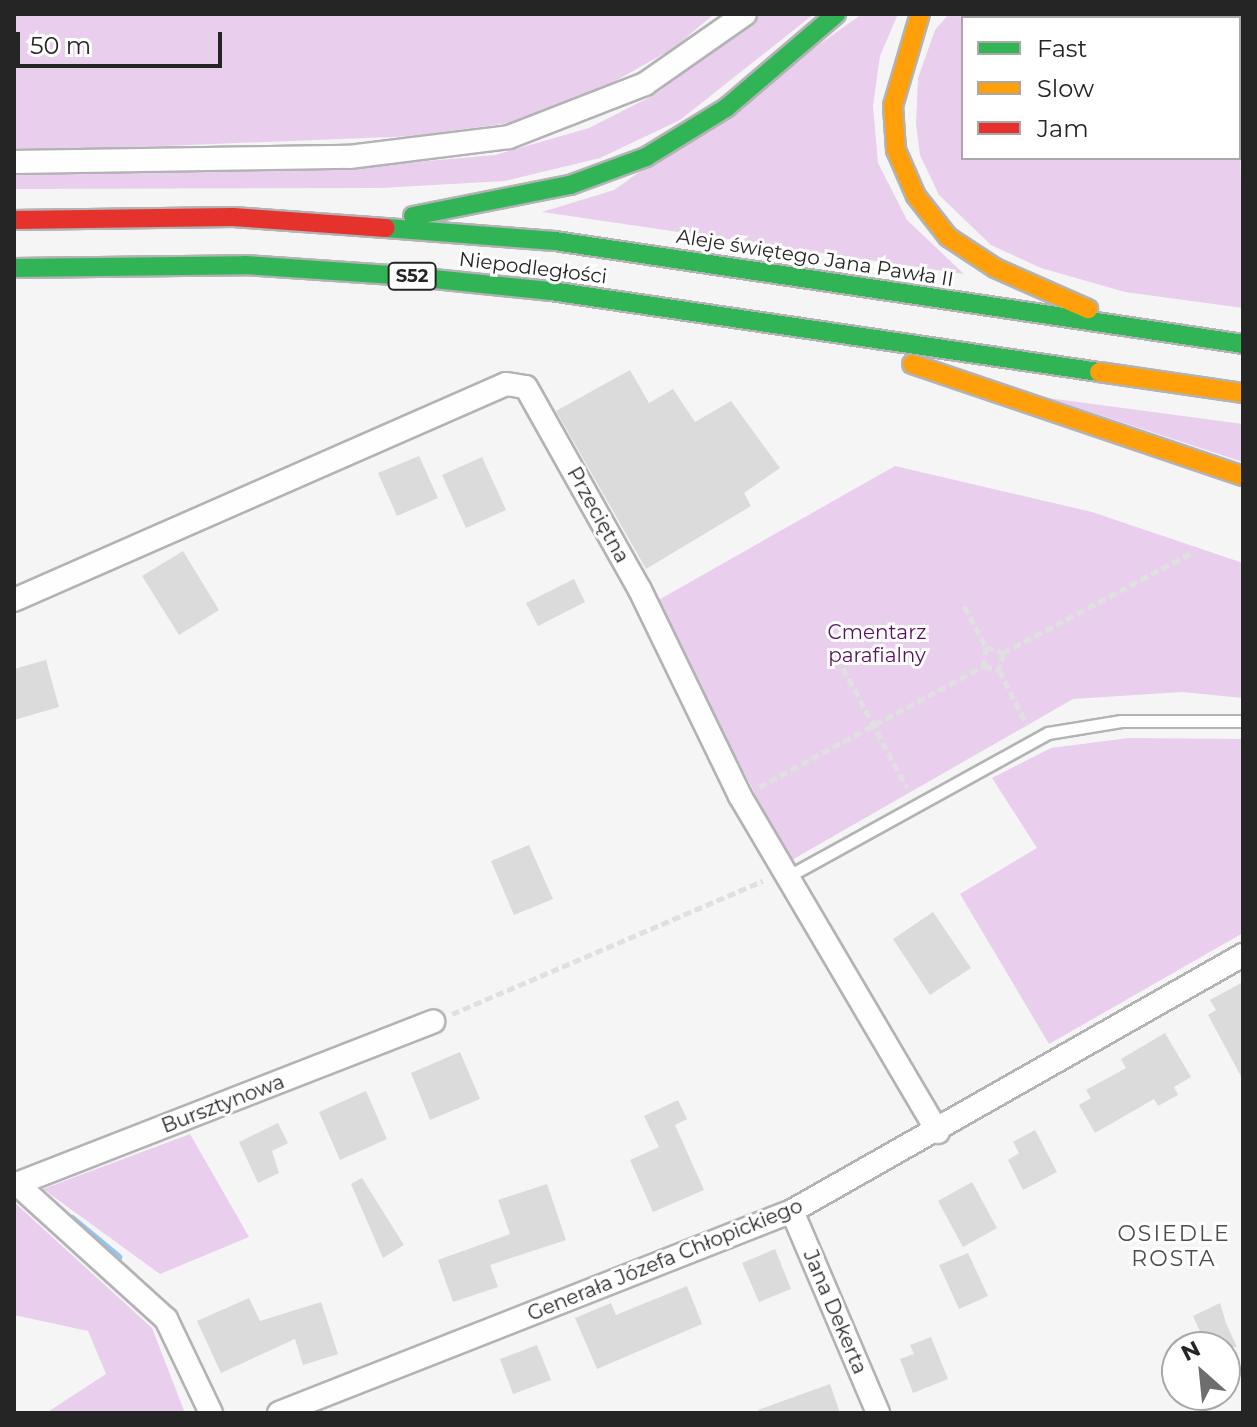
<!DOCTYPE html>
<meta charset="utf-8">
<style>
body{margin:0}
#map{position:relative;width:1257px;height:1427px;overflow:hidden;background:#f5f5f6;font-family:Montserrat,sans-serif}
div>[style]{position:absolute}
.green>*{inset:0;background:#e9ceed}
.stream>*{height:8px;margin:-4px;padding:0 4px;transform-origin:4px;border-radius:4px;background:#95c4ef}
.building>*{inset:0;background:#dbdbdc}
.path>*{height:5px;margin-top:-2.5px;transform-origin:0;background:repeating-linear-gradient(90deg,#e0e0e1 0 8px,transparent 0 12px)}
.roads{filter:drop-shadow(2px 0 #b3b3b5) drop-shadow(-2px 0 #b3b3b5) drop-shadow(0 2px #b3b3b5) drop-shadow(0 -2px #b3b3b5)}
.lane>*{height:11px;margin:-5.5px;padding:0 5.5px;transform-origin:5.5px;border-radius:5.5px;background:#fefefe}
.street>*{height:22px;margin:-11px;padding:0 11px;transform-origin:11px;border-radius:11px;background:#fefefe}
.fast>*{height:18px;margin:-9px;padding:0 9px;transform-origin:9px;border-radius:9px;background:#30b455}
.slow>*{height:18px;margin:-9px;padding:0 9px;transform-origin:9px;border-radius:9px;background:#ff9f0a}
.jam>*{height:18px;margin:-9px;padding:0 9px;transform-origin:9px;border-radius:9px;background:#e5322d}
span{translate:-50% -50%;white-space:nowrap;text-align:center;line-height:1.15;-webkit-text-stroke:6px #fff;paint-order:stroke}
.shield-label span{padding:2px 6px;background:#fff;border:2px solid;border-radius:6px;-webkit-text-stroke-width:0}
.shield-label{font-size:18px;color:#252526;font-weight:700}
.street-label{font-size:20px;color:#252526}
.park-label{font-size:20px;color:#581061}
.neighbourhood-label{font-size:22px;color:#4c4c4f;letter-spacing:2px}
.frame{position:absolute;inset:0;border:16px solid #252526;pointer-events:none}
.legend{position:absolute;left:961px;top:16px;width:280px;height:144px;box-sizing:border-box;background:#fff;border:2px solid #a8a8a8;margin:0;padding:10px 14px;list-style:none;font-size:24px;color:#252526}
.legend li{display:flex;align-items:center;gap:16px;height:40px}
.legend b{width:40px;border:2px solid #a8a8a8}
.north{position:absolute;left:1161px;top:1331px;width:80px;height:80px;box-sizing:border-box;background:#fff;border:2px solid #a8a8a8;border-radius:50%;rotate:333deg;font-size:22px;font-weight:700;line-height:32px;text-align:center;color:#252526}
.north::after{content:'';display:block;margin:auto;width:28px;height:36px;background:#6e6e6f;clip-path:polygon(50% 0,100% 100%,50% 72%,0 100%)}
.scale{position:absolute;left:16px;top:32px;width:206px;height:36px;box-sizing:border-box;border:4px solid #252526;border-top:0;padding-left:10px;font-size:24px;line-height:28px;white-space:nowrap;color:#252526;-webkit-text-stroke:6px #fff;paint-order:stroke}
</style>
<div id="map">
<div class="green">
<i style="clip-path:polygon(14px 14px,714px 14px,674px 48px,594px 93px,509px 123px,415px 136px,14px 152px)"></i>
<i style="clip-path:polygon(762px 14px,814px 14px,680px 120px,600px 158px,505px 181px,380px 188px,14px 189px,14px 175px,360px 167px,495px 155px,589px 128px,654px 95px)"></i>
<i style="clip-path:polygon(862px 14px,898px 14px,880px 56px,873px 106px,878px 163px,907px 220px,964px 274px,542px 212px,614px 190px)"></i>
<i style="clip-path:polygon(949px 14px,1186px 18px,963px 18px,963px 158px,1239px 158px,1239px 63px,1243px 308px,1125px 292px,1041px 268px,991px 245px,939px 195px,920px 155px,916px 124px,918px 78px,935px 30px)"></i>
<i style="clip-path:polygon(1048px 398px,1243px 424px,1243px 462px)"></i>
<i style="clip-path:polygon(895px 466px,1092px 512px,1243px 563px,1243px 698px,1182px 692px,1073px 699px,790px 861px,655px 602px)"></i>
<i style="clip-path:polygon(1128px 738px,1243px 739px,1243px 933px,1049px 1044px,960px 894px,1037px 848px,992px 778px,1051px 748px)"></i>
<i style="clip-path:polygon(190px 1134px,249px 1237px,160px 1274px,43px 1189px)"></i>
<i style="clip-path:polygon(15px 1203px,152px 1328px,185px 1413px,46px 1413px,106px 1374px,88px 1331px,14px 1315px)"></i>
</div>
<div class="stream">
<i style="left:72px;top:1219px;width:60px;rotate:39.6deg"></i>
</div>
<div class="building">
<i style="clip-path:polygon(630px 370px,649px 403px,673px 389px,695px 422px,731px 401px,780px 468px,744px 493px,751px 506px,646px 569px,556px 411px)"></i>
<i style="clip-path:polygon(419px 456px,438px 498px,397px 516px,378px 473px)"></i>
<i style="clip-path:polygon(482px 457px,506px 510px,466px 528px,442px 475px)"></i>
<i style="clip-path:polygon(183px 551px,219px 610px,179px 635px,142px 576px)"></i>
<i style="clip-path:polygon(574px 579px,585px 602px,538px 626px,526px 603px)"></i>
<i style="clip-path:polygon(46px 660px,59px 707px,14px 720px,14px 669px)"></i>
<i style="clip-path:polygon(529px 845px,553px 899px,514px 915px,491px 861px)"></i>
<i style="clip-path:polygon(933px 912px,971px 968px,930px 995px,893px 939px)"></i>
<i style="clip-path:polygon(1243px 982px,1243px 1080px,1208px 1015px,1216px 1010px,1210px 1000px)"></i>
<i style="clip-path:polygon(1165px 1033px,1191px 1077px,1174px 1087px,1178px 1095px,1158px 1106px,1154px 1099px,1095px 1133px,1079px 1105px,1091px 1098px,1086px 1090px,1126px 1068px,1121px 1059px)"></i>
<i style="clip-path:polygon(460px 1052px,480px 1099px,430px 1120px,411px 1073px)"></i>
<i style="clip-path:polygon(366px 1091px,387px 1139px,340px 1160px,319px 1112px)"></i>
<i style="clip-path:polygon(678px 1100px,687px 1119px,675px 1125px,704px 1190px,653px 1212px,630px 1160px,659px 1147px,644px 1116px)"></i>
<i style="clip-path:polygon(278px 1123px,288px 1143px,272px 1151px,279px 1173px,258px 1183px,239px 1142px)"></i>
<i style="clip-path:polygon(1035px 1130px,1057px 1172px,1023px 1190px,1008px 1160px,1019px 1153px,1013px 1142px)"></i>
<i style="clip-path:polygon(362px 1178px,404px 1245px,383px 1258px,351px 1184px)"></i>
<i style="clip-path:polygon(972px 1182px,997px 1228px,963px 1247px,938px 1201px)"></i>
<i style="clip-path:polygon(547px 1184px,566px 1240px,490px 1265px,498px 1287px,453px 1302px,438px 1260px,510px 1234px,498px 1200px)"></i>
<i style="clip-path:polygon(775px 1249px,791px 1289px,759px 1302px,742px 1263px)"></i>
<i style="clip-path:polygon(968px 1253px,988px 1296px,959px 1309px,939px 1265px)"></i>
<i style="clip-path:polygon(687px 1286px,702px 1324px,597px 1369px,575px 1318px,611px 1303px,616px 1315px)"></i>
<i style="clip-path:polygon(249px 1298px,260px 1321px,321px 1302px,338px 1354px,303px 1365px,295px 1339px,221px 1373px,197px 1321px)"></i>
<i style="clip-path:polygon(1220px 1303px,1226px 1323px,1237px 1347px,1207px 1347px,1193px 1316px)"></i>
<i style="clip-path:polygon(931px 1337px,948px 1379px,913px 1393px,900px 1359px,914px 1354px,910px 1345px)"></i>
<i style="clip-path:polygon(537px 1345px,551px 1380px,513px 1394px,500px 1359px)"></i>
<i style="clip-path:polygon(830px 1384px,840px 1413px,758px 1413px,758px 1410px)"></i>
</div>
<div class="path">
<i style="left:964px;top:606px;width:47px;rotate:61.8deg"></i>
<i style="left:986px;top:647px;width:19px;rotate:96deg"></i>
<i style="left:986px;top:647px;width:18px;rotate:19deg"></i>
<i style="left:1003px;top:653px;width:215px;rotate:-28deg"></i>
<i style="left:1003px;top:653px;width:17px;rotate:103deg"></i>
<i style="left:999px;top:670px;width:62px;rotate:63deg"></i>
<i style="left:843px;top:668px;width:136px;rotate:61.9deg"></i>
<i style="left:759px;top:787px;width:255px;rotate:-28.3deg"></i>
<i style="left:984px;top:666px;width:16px;rotate:15deg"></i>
<i style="left:452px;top:1014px;width:338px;rotate:-23.2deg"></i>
</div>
<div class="roads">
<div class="lane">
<i style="left:787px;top:877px;width:298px;rotate:-28.9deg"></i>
<i style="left:1048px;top:733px;width:74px;rotate:-9.3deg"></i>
<i style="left:1121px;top:721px;width:122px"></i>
</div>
<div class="street">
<i style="left:14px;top:162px;width:335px;rotate:-0.9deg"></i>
<i style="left:349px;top:157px;width:161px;rotate:-7.1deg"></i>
<i style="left:509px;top:137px;width:146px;rotate:-21.3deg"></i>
<i style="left:645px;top:84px;width:122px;rotate:-35deg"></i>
<i style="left:14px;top:600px;width:537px;rotate:-23.7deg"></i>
<i style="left:506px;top:384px;width:20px;rotate:9deg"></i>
<i style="left:526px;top:387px;width:233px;rotate:60.7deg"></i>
<i style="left:640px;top:590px;width:229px;rotate:64.1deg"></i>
<i style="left:740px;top:796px;width:390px;rotate:59.5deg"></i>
<i style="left:17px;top:1184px;width:201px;rotate:42.2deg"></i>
<i style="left:166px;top:1319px;width:104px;rotate:64.4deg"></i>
<i style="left:14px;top:1185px;width:450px;rotate:-21.3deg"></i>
<i style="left:792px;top:1211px;width:220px;rotate:66.9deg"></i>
<i style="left:279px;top:1413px;width:551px;rotate:-21.49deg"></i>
<i style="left:792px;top:1211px;width:519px;rotate:-29.58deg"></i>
</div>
<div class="fast">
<i style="left:1214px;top:14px;width:8px;rotate:23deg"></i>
<i style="left:413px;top:216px;width:160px;rotate:-11.2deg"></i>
<i style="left:570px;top:185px;width:81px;rotate:-20.2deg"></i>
<i style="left:646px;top:157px;width:94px;rotate:-31.5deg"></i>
<i style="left:726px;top:108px;width:145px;rotate:-40.5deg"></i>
<i style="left:386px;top:228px;width:169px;rotate:4.4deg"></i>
<i style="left:555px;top:241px;width:696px;rotate:8.51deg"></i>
<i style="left:14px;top:268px;width:231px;rotate:-0.7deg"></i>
<i style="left:245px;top:265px;width:160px;rotate:3.9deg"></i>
<i style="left:405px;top:276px;width:147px;rotate:5.9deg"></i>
<i style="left:551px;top:291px;width:554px;rotate:8.41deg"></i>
</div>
<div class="slow">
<i style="left:920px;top:14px;width:96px;rotate:106.4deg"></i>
<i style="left:893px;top:106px;width:44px;rotate:86.1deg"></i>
<i style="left:896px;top:150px;width:50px;rotate:66.5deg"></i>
<i style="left:916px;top:196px;width:52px;rotate:52deg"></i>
<i style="left:948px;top:237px;width:56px;rotate:33.4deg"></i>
<i style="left:995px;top:268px;width:102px;rotate:23.8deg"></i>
<i style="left:912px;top:364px;width:349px;rotate:18.7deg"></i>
<i style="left:1099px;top:372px;width:146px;rotate:8.3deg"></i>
</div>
<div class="jam">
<i style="left:1239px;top:35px;width:6px;rotate:45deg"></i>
<i style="left:14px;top:220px;width:219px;rotate:-0.8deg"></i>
<i style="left:233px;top:217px;width:153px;rotate:4.1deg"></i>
</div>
</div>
<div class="shield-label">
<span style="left:412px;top:276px">S52</span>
</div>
<div class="street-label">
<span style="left:815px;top:258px;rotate:9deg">Aleje świętego Jana Pawła II</span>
<span style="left:533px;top:268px;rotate:7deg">Niepodległości</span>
<span style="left:598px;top:515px;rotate:61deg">Przeciętna</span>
<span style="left:223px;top:1104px;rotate:-21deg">Bursztynowa</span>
<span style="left:665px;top:1260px;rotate:-22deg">Generała Józefa Chłopickiego</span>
<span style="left:835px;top:1312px;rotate:67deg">Jana Dekerta</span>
</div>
<div class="park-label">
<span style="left:877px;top:644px">Cmentarz<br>parafialny</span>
</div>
<div class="neighbourhood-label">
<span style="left:1174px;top:1246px">OSIEDLE<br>ROSTA</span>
</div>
<div class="frame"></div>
<ul class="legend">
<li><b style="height:10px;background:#30b455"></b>Fast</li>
<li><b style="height:10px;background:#ff9f0a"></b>Slow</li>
<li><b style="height:10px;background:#e5322d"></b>Jam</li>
</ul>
<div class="north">N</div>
<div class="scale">50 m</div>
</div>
